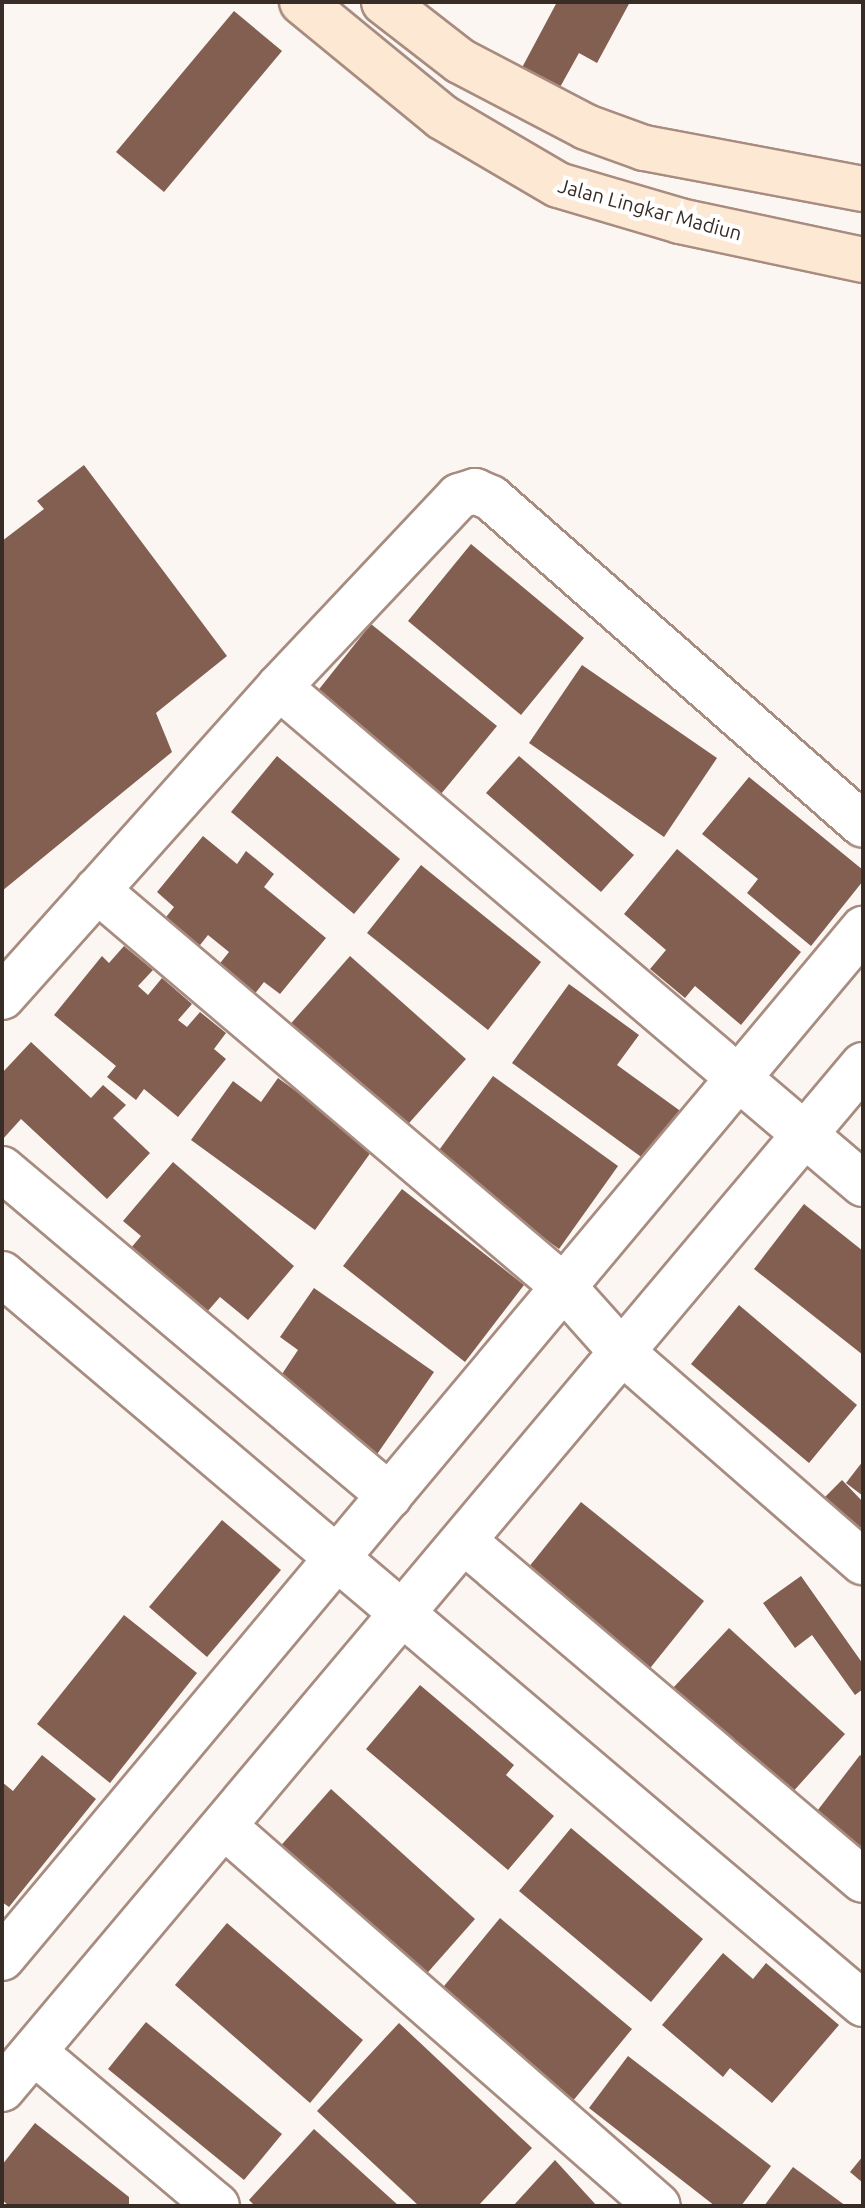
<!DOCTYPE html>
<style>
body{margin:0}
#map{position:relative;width:865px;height:2208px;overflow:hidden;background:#fcf6f3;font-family:Ubuntu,sans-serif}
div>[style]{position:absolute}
.building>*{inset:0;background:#825f50}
.roads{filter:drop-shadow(2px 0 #a88c80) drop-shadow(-2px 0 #a88c80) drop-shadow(0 2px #a88c80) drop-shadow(0 -2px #a88c80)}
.street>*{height:44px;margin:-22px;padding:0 22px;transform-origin:22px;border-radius:22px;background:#fff}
.secondary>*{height:44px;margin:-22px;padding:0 22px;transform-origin:22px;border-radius:22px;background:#fde8d4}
span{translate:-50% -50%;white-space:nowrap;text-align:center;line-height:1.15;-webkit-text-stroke:8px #fff;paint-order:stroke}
.street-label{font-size:20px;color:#382c27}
.frame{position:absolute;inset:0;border:4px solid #382c27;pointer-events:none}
</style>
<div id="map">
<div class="building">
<i style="clip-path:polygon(557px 2px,630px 2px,597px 63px,579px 53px,554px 98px,517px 77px)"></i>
<i style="clip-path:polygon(234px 11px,282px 51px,164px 192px,116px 152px)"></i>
<i style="clip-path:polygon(84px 465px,227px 656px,156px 713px,172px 752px,2px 891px,2px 541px,44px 509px,37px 501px)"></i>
<i style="clip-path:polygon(471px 544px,584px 638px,521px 715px,408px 621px)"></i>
<i style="clip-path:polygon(371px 624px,497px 726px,441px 794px,316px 693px)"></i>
<i style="clip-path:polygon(582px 665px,717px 758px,664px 837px,529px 743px)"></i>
<i style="clip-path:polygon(277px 756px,400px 859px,354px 914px,231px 812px)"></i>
<i style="clip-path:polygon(519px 756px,634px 855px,601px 892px,486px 793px)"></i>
<i style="clip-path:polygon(749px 777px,863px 870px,863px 881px,811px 946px,747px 893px,758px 879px,702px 834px)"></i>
<i style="clip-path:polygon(203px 836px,237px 864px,246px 851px,274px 874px,264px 887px,326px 938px,280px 994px,264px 982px,249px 1001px,213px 972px,229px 952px,208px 935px,193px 954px,159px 926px,174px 907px,157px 892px)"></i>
<i style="clip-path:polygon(677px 849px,801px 952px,741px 1025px,695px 986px,685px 998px,650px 969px,666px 950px,624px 914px)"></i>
<i style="clip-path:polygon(421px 865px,541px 962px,488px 1030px,367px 933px)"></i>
<i style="clip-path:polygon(124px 946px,153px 970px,138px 986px,148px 995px,162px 978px,192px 1004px,178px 1020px,187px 1027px,200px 1012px,226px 1033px,214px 1049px,226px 1059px,178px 1117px,144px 1089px,136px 1100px,107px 1077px,116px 1066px,54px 1015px,102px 956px,109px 963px)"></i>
<i style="clip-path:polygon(350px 956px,466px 1059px,402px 1131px,287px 1028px)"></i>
<i style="clip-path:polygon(569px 984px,639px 1035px,617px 1065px,690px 1118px,655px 1167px,512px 1063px)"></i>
<i style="clip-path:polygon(31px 1042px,91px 1098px,103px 1085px,126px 1105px,113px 1118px,150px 1153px,107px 1199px,21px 1119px,2px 1140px,2px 1073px)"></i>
<i style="clip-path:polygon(493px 1076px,618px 1166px,559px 1249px,434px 1157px)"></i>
<i style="clip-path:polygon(278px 1078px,374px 1148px,315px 1230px,191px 1140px,233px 1081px,261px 1102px)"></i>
<i style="clip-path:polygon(173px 1162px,294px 1266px,248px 1320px,220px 1297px,200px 1320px,125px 1255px,141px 1236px,123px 1221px)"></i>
<i style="clip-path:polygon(402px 1189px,524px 1285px,465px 1362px,343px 1266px)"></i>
<i style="clip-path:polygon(804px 1204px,863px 1251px,863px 1355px,754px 1269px)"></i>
<i style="clip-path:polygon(314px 1288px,434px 1372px,373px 1460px,272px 1389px,298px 1350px,280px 1337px)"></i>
<i style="clip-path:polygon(739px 1305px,857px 1405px,809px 1463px,691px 1364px)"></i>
<i style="clip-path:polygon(863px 1461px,863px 1496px,846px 1483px)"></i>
<i style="clip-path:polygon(842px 1480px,863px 1502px,863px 1525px,856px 1532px,824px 1498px)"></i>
<i style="clip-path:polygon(581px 1502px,704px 1601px,647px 1672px,524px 1573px)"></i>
<i style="clip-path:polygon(222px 1520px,281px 1570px,207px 1657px,149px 1607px)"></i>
<i style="clip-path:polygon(801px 1576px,863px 1664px,863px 1689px,855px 1695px,812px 1635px,795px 1648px,763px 1603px)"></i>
<i style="clip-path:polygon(124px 1615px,197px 1673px,110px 1783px,37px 1724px)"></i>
<i style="clip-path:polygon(729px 1628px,845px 1734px,790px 1795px,673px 1688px)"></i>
<i style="clip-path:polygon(420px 1685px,514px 1765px,506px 1775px,554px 1816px,508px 1870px,366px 1749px)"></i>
<i style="clip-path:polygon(42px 1755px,96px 1799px,9px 1907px,2px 1902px,2px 1782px,13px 1791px)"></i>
<i style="clip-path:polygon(860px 1755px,863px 1757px,863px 1860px,811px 1819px)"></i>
<i style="clip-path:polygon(331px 1789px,475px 1919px,414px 1988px,269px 1859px)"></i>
<i style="clip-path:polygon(571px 1828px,703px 1939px,651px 2002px,519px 1891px)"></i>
<i style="clip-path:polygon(500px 1918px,632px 2029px,572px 2102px,440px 1991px)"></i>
<i style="clip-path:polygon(227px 1923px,363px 2040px,310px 2103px,175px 1985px)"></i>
<i style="clip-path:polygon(723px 1953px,753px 1979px,766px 1963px,839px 2025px,772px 2103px,730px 2068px,723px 2077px,662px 2025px)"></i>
<i style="clip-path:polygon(146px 2022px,282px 2134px,244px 2180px,108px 2069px)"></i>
<i style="clip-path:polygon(399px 2023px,532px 2148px,478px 2206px,419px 2206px,317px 2111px)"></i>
<i style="clip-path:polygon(628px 2056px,771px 2166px,741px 2206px,715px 2206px,589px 2108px)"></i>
<i style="clip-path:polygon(35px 2123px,129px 2197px,129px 2206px,9px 2206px,2px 2200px,2px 2165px)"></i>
<i style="clip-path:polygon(314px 2129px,399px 2206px,255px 2206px,249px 2200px)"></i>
<i style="clip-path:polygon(863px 2156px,863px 2183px,850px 2172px)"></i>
<i style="clip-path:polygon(555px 2160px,597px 2206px,513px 2206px)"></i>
<i style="clip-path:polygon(793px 2167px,846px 2206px,764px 2206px)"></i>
</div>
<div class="roads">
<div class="street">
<i style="left:279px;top:687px;width:767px;rotate:40.4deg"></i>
<i style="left:97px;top:890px;width:610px;rotate:40.35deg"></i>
<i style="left:562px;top:1285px;width:90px;rotate:48.2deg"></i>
<i style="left:622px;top:1352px;width:320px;rotate:41.1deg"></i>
<i style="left:2px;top:997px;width:416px;rotate:-48.2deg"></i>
<i style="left:279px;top:687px;width:262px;rotate:-46.7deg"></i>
<i style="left:459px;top:496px;width:17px;rotate:-17deg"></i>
<i style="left:475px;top:491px;width:17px;rotate:24deg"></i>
<i style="left:491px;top:498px;width:495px;rotate:41.3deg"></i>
<i style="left:2px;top:1169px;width:507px;rotate:40.12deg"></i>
<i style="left:2px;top:1274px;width:1129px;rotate:40.29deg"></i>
<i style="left:465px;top:1542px;width:522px;rotate:40.34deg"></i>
<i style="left:225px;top:1827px;width:575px;rotate:41.2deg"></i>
<i style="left:2px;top:1958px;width:1342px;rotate:-50.08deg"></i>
<i style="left:34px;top:2052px;width:239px;rotate:40.1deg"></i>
<i style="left:2px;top:2089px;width:1338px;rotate:-49.94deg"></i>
</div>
<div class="secondary">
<i style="left:302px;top:2px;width:181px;rotate:39.4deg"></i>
<i style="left:442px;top:117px;width:134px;rotate:30.4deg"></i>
<i style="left:558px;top:185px;width:127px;rotate:16.4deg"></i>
<i style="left:680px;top:221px;width:187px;rotate:12deg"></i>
<i style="left:384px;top:2px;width:96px;rotate:37.8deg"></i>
<i style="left:460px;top:61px;width:142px;rotate:27.6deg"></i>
<i style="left:586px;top:127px;width:62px;rotate:19.9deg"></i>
<i style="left:644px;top:148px;width:223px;rotate:10.6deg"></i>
</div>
</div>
<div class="street-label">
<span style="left:650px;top:209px;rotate:15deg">Jalan Lingkar Madiun</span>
</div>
<div class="frame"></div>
</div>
